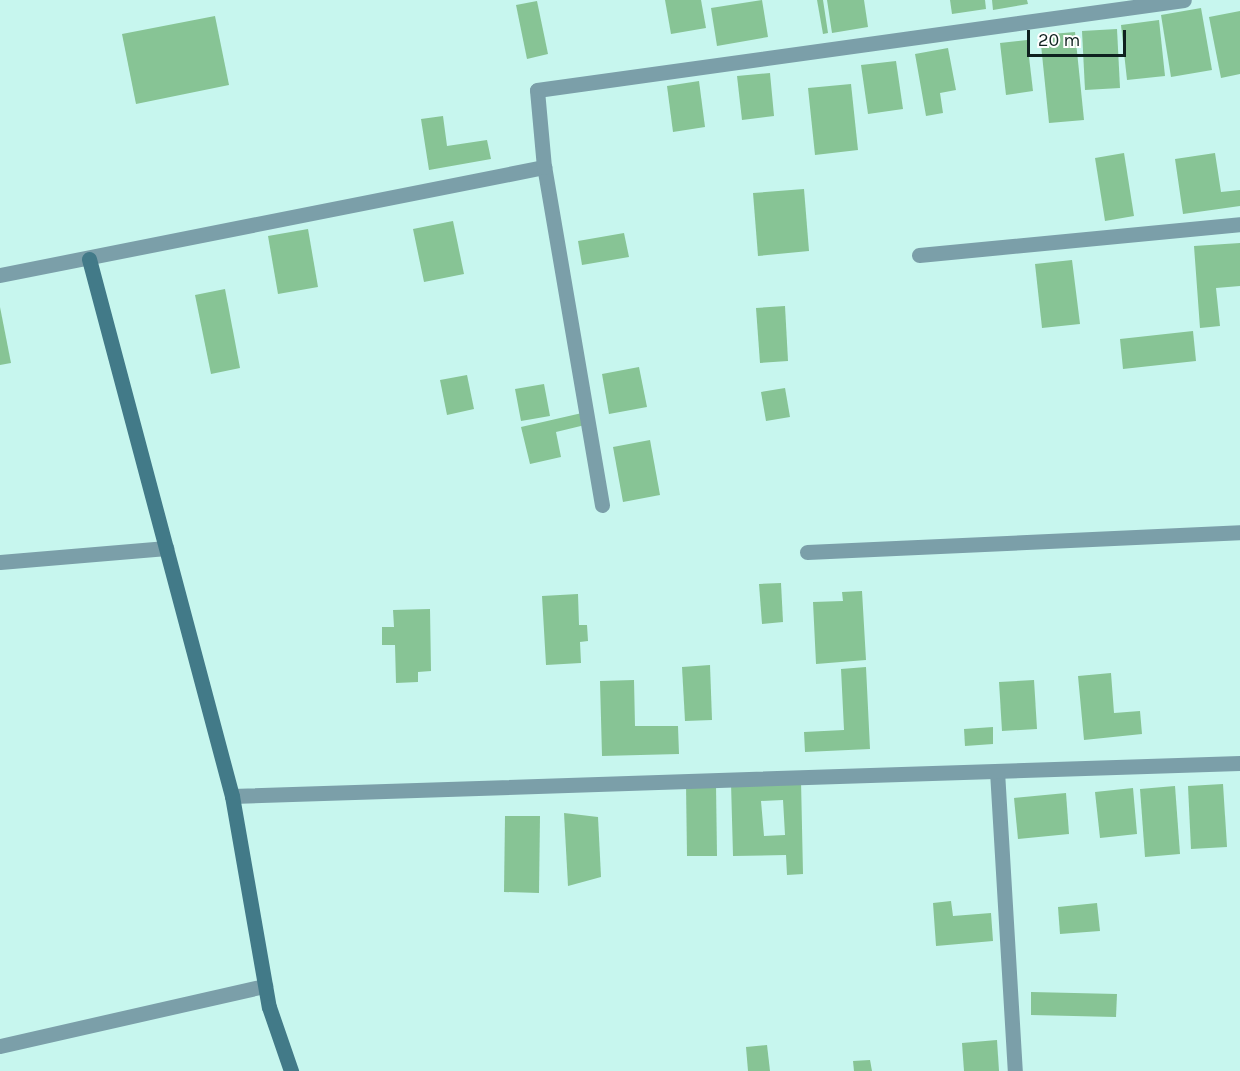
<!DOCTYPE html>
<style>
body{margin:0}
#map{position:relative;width:1240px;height:1071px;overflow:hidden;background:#c7f6ee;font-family:Karla,sans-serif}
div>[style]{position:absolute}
.building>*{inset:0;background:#87c495}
.street>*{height:15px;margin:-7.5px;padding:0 7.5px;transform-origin:7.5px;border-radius:7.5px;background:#7b9fa9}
.secondary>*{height:15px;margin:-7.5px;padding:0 7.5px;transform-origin:7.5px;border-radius:7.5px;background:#427a88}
span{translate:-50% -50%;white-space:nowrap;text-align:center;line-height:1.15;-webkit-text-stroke:4.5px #fff;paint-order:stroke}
.scale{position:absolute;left:1027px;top:30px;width:99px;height:27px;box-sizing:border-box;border:3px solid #0f211f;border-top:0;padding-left:8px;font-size:18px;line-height:21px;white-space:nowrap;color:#0f211f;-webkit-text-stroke:4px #fff;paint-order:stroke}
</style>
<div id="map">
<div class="building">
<i style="clip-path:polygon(665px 0,701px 0,706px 28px,671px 34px)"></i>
<i style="clip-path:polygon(762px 0,768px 37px,717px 46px,711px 8px)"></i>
<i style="clip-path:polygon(817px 0,823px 0,828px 33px,823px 34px)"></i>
<i style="clip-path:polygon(827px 0,864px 0,868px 27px,832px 33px)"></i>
<i style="clip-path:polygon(950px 0,985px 0,986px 9px,952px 14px)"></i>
<i style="clip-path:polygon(992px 0,1027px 0,1028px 4px,993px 10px)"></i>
<i style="clip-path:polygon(537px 1px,548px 54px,527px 59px,516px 5px)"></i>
<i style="clip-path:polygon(1201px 8px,1212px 70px,1171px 77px,1161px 15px)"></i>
<i style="clip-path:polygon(1240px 11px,1240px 74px,1221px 78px,1209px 17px)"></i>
<i style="clip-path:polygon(215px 16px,229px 85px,136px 104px,122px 34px)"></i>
<i style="clip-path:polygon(1159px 20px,1165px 76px,1127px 80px,1121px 25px)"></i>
<i style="clip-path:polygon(1117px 29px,1120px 88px,1085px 90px,1082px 31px)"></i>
<i style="clip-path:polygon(1075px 32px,1084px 120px,1049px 123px,1040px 35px)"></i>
<i style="clip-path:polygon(1027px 40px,1033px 91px,1006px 95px,1000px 43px)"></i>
<i style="clip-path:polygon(948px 48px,956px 90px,940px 93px,943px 113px,926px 116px,915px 54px)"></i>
<i style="clip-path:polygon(896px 61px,903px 109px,868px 114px,861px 65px)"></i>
<i style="clip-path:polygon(770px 73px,774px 116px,742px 120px,737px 76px)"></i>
<i style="clip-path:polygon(699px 81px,705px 127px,673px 132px,667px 86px)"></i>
<i style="clip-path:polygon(851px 84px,858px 150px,815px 155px,808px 88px)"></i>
<i style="clip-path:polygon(443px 116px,447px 146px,487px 140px,491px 159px,429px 170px,421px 119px)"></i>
<i style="clip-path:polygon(1124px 153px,1134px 216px,1105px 221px,1095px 158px)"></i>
<i style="clip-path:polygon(1215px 153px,1221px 192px,1240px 190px,1240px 206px,1183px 214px,1175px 159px)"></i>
<i style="clip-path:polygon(804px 189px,809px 251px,758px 256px,753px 193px)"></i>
<i style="clip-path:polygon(453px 221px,464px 274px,424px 282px,413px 229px)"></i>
<i style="clip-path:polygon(308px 229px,318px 287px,278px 294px,268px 236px)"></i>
<i style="clip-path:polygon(624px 233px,629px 257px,582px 265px,578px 241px)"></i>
<i style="clip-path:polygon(1240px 243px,1240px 286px,1216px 288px,1220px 326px,1200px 328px,1194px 246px)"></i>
<i style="clip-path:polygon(1072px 260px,1080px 324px,1042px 328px,1035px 264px)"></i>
<i style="clip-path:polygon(225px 289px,240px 368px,211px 374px,195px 295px)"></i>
<i style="clip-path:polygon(785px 306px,788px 361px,760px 363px,756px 308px)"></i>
<i style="clip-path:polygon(0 307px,11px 363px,0 365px)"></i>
<i style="clip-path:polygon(1193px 331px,1196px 361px,1123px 369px,1120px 339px)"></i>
<i style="clip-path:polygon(639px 367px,647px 407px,609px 414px,602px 374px)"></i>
<i style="clip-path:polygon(467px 375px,474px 409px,447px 415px,440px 380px)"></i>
<i style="clip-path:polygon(544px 384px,550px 416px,521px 421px,515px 389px)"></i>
<i style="clip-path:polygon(785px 388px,790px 417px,766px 421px,761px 392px)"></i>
<i style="clip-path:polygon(582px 413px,585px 425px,556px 432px,561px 457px,530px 464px,521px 427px)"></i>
<i style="clip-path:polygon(650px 440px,660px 495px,623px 502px,613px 447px)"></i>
<i style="clip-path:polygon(781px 583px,783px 622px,762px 624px,759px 584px)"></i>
<i style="clip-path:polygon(862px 591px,866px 660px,816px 664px,813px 602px,843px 601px,842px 592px)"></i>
<i style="clip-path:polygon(578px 594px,579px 625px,587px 625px,588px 641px,580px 642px,581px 663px,546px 665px,542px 596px)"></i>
<i style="clip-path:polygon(430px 609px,431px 671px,418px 672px,418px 682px,396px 683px,395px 645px,382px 645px,382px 627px,394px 627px,393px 610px)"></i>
<i style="clip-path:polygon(710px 665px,712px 720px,685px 721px,682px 667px)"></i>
<i style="clip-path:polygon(866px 667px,870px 749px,805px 752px,804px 732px,844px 730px,841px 669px)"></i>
<i style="clip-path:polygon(1111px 673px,1114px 713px,1140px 711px,1142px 734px,1084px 740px,1078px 676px)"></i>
<i style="clip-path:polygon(634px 680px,635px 726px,678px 726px,679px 754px,602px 756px,600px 681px)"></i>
<i style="clip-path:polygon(1034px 680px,1037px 729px,1002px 731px,999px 682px)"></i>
<i style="clip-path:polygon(993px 727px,993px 744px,965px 746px,964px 729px)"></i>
<i style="clip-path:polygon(evenodd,801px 780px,803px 874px,787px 875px,786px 855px,733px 856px,731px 783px,801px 780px,783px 800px,785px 835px,764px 836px,761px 801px,783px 800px)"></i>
<i style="clip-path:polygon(686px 784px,716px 784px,717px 856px,687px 856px)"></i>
<i style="clip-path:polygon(1223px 784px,1227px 847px,1191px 849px,1188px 786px)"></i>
<i style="clip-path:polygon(1175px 786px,1180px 854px,1145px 857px,1140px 789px)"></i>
<i style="clip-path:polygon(1133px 788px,1137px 834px,1100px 838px,1095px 792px)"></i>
<i style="clip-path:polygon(1066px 793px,1069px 834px,1018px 839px,1014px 798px)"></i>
<i style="clip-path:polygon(564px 813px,598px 817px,601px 877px,568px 886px)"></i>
<i style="clip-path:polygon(505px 816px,540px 816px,539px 893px,504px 892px)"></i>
<i style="clip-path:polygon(951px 901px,953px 916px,991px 913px,993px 941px,936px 946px,933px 903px)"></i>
<i style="clip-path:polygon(1097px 903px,1100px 931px,1060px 934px,1058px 907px)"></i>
<i style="clip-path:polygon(1031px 992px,1117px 994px,1116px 1017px,1031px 1015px)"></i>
<i style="clip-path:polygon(997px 1040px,999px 1071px,964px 1071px,962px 1043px)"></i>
<i style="clip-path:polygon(767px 1045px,770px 1071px,748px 1071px,746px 1047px)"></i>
<i style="clip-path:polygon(870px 1060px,872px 1071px,854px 1071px,853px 1061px)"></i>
</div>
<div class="street">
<i style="left:919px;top:255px;width:322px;rotate:-5.5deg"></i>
<i style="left:0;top:275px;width:555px;rotate:-11.23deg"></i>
<i style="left:602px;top:505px;width:343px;rotate:-99.7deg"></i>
<i style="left:544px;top:167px;width:77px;rotate:-95.2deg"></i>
<i style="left:537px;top:90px;width:653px;rotate:-7.92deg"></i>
<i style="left:807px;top:552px;width:433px;rotate:-2.6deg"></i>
<i style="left:0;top:562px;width:167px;rotate:-4.8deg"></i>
<i style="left:997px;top:771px;width:301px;rotate:86.6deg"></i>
<i style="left:232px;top:796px;width:1009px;rotate:-1.88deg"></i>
<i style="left:0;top:1046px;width:272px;rotate:-12.8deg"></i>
</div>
<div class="secondary">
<i style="left:89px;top:259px;width:556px;rotate:75.09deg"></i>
<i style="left:232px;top:796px;width:214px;rotate:80.1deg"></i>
<i style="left:269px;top:1007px;width:68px;rotate:71deg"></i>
</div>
<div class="scale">20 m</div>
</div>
